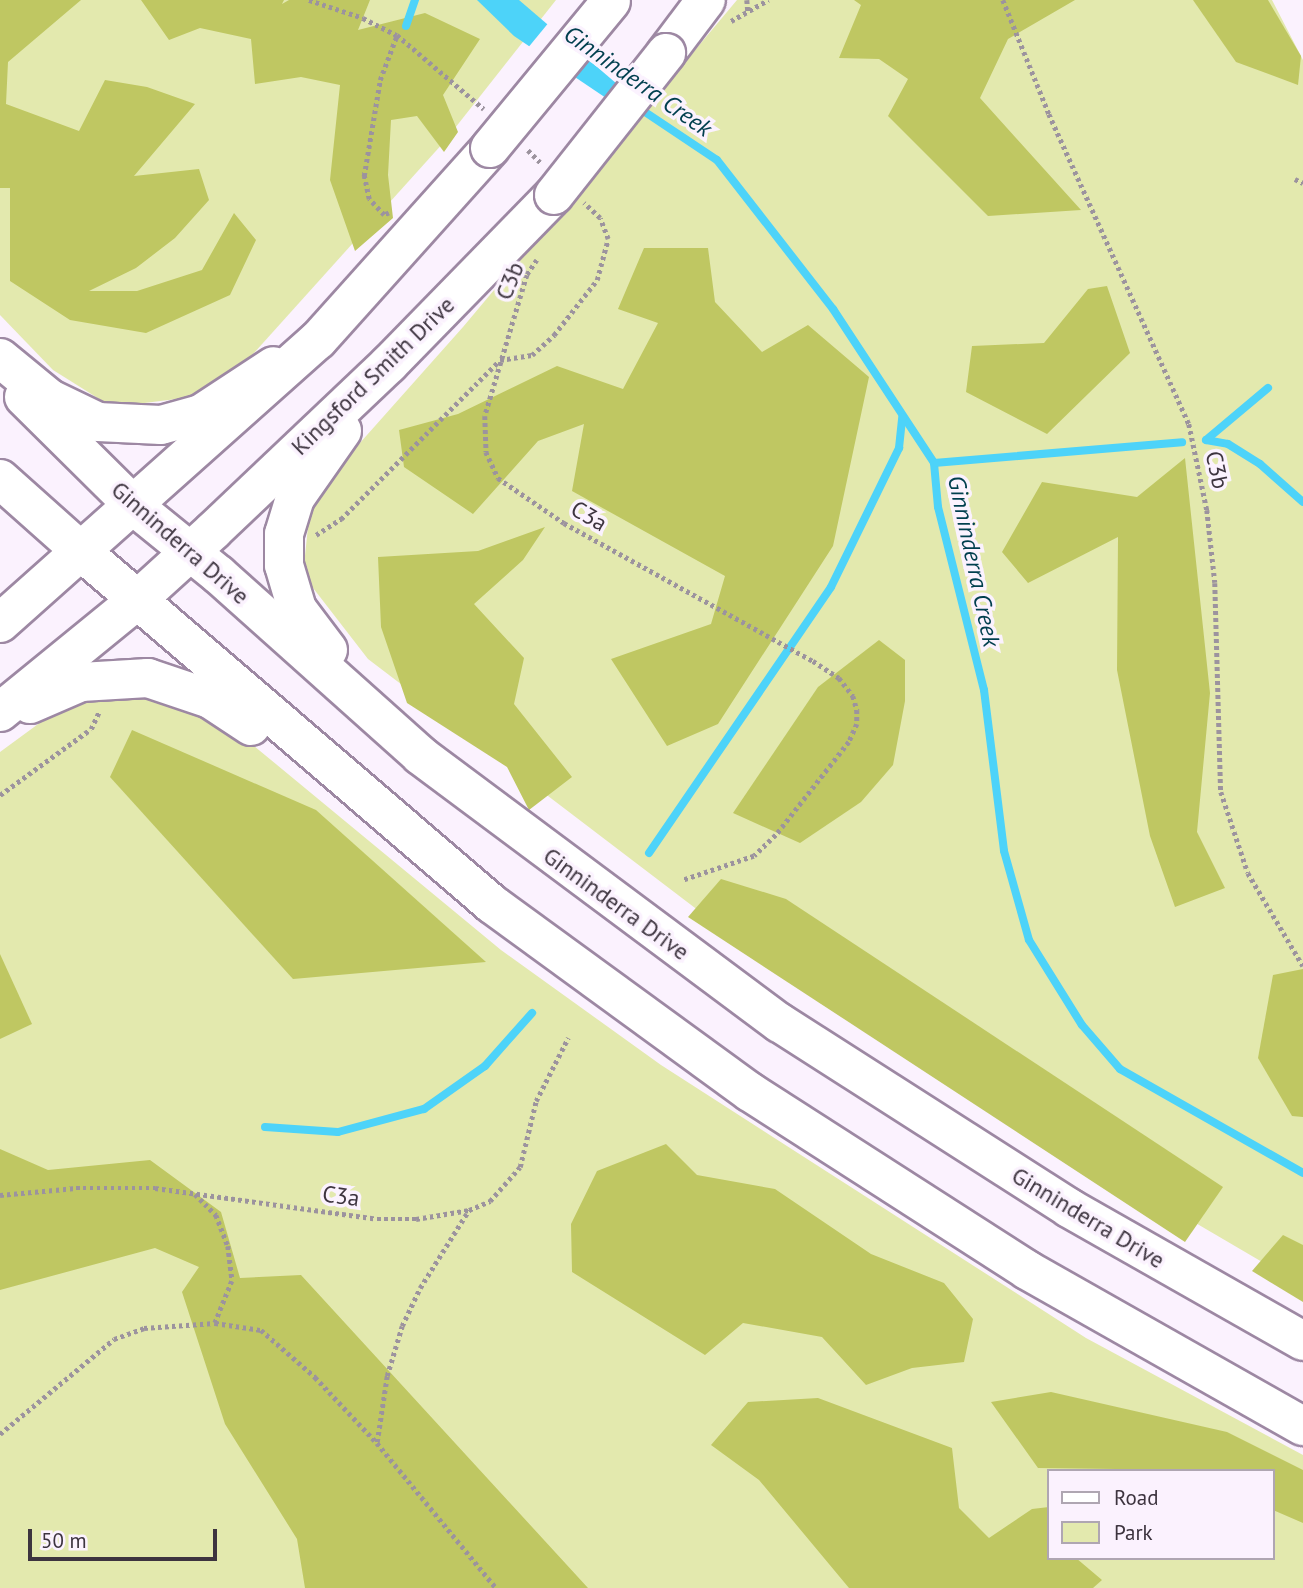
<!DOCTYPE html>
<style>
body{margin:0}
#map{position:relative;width:1303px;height:1588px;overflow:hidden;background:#fbf2fe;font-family:"PT Sans",sans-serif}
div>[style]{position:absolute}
.green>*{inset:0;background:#e3e9ae}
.forest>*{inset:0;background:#bfc762}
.water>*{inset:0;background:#4dd3f9}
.pier>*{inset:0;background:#fbf2fe}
.stream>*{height:8px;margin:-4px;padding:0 4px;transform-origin:4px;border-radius:4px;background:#4dd3f9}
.path>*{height:4.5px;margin-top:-2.25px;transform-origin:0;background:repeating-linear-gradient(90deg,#9c939e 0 3.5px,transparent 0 7px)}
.roads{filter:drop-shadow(2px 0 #9d88a3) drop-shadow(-2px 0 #9d88a3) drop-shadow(0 2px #9d88a3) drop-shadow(0 -2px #9d88a3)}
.secondary>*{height:38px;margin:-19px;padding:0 19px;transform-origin:19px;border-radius:19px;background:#fff}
.primary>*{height:38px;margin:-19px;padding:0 19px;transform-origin:19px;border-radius:19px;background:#fff}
.bridges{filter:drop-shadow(2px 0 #9d88a3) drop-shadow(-2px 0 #9d88a3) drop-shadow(0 2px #9d88a3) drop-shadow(0 -2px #9d88a3)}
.primary-bridge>*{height:38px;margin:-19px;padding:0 19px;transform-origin:19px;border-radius:19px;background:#fff}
span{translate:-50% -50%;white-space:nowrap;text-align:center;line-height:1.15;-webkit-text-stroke:7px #fbf2fe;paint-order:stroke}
.street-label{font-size:23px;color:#3d343f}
.water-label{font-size:24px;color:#003f4e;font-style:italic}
.legend{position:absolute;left:1047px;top:1469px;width:228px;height:91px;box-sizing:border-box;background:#fbf2fe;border:2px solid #afa6b2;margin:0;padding:9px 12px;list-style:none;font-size:21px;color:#3d343f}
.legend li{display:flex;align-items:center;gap:14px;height:35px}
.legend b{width:35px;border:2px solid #afa6b2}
.scale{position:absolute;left:28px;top:1529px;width:189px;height:32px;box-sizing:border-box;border:4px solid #3d343f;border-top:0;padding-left:9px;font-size:21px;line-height:24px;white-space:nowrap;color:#3d343f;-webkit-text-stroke:5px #fbf2fe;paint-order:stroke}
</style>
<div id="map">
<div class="green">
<i style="clip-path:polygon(0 0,556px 0,444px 142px,217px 394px,112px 407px,53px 370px,0 315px)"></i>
<i style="clip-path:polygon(737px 0,1272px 0,1303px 60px,1303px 1286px,820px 1003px,368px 659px,303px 575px,311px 498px,463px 327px)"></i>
<i style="clip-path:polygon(evenodd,131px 684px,219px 717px,501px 950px,661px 1065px,1086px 1338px,1303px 1455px,1303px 1588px,0 1588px,0 752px,60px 708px,131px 684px,1049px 1471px,1273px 1471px,1273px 1558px,1049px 1558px,1049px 1471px)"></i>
</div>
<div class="forest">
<i style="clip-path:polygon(0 0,81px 0,8px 62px,6px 104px,79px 131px,105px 80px,147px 87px,195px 104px,134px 176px,199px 169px,209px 200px,175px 238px,136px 268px,89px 291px,137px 291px,202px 270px,234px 213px,256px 240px,230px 295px,146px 333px,70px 320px,10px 281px,10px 188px,0 188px)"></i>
<i style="clip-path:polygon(141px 0,284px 0,282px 4px,289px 0,370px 0,358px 30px,425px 13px,480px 39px,443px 95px,458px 132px,444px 152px,417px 116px,391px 120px,388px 175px,393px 218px,355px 251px,330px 180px,340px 85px,301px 77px,255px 84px,251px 39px,200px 28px,169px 40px)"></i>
<i style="clip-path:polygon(854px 0,1075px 0,1008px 39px,980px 98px,1081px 210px,988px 216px,888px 116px,908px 79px,879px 59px,839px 58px,861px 5px)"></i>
<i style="clip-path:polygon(1193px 0,1268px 0,1301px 56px,1298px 85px,1236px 62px)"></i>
<i style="clip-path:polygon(644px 248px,708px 248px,715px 302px,762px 352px,808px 325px,869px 377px,833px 546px,718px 724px,667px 746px,611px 659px,711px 624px,725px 576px,572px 491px,584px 424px,538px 441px,473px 514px,404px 467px,399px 430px,458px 414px,557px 366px,623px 389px,658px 323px,618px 309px)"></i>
<i style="clip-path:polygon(1107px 286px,1130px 353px,1047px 434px,966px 392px,972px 346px,1044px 343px,1088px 289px)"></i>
<i style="clip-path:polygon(1185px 458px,1210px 693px,1197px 832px,1225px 888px,1175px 907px,1150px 836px,1117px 670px,1118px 537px,1028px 583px,1002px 552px,1042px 482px,1137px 497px)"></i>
<i style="clip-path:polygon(545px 527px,523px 560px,474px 604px,524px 658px,514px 704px,572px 777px,529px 810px,507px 767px,407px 703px,381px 627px,378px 557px,478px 551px)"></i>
<i style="clip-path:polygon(879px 640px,905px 660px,905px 701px,893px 765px,861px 802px,800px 843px,733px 813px,818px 687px)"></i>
<i style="clip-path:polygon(132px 730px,316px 810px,486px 962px,293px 979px,110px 777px)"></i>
<i style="clip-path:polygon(721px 879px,786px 899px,1223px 1187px,1185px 1242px,688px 917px)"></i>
<i style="clip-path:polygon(0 954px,32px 1024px,0 1039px)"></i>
<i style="clip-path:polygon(1303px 969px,1303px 1117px,1292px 1116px,1258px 1058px,1273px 975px)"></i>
<i style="clip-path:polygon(666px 1144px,697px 1175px,775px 1189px,871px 1254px,944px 1283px,973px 1319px,964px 1362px,912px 1368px,866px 1385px,822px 1337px,743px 1323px,705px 1355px,572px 1272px,571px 1224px,597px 1171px)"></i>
<i style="clip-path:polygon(0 1149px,48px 1170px,150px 1160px,221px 1212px,240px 1278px,301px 1275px,588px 1588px,305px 1588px,297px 1539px,225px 1424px,182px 1292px,199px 1267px,155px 1248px,0 1290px)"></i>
<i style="clip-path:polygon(1283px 1235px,1303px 1245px,1303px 1302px,1252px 1271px)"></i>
<i style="clip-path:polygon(1051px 1392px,1227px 1432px,1303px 1470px,1303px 1523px,1273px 1510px,1273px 1471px,1038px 1468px,991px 1402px)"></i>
<i style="clip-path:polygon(818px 1398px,952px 1448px,959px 1508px,989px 1538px,1032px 1509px,1049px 1507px,1049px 1558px,1076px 1558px,1102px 1580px,1093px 1588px,849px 1588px,759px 1480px,711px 1445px,748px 1402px)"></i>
</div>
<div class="water">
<i style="clip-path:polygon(477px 0,519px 0,617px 84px,606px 98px,514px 36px)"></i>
</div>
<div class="pier">
<i style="clip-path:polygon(550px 21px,591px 55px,571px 80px,527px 49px)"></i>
</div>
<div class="stream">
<i style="left:406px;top:26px;width:28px;rotate:-71deg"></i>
<i style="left:636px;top:106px;width:97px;rotate:33.7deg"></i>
<i style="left:717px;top:160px;width:189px;rotate:52.1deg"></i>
<i style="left:833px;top:309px;width:184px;rotate:56.7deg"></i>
<i style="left:934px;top:463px;width:44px;rotate:84.8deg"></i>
<i style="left:938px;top:507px;width:189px;rotate:75.9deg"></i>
<i style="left:984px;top:690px;width:162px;rotate:82.9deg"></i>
<i style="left:1004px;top:851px;width:92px;rotate:74.3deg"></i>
<i style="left:1029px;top:940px;width:100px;rotate:58.1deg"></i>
<i style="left:1082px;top:1025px;width:58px;rotate:49.2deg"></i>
<i style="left:1120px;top:1069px;width:210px;rotate:29.6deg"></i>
<i style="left:1206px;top:440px;width:22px;rotate:10deg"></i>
<i style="left:1228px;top:444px;width:38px;rotate:32deg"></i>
<i style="left:1260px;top:464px;width:57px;rotate:41.5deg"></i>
<i style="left:1206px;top:440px;width:81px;rotate:-40deg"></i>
<i style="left:934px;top:463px;width:249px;rotate:-4.8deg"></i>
<i style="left:649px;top:853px;width:322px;rotate:-55.6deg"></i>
<i style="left:831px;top:587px;width:155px;rotate:-63.9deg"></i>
<i style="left:899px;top:448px;width:31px;rotate:-84deg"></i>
<i style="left:265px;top:1127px;width:73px;rotate:3.9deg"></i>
<i style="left:338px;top:1132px;width:89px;rotate:-15deg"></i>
<i style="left:424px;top:1109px;width:75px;rotate:-35.2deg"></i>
<i style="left:485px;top:1066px;width:71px;rotate:-48.4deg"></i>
</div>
<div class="path">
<i style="left:309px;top:0;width:57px;rotate:18.4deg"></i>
<i style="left:363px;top:18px;width:38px;rotate:27deg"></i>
<i style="left:397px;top:35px;width:114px;rotate:40.4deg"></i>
<i style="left:747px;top:0;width:12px;rotate:85deg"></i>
<i style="left:1003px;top:0;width:123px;rotate:68deg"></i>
<i style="left:1049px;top:114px;width:340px;rotate:65.7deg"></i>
<i style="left:1189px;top:424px;width:88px;rotate:78.2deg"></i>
<i style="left:1207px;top:510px;width:73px;rotate:83.7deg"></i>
<i style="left:1215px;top:583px;width:209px;rotate:88.4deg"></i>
<i style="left:1221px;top:792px;width:85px;rotate:71.6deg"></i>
<i style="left:1248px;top:873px;width:108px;rotate:59.4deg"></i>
<i style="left:731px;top:21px;width:43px;rotate:-29.6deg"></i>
<i style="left:528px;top:150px;width:20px;rotate:45deg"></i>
<i style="left:1295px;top:179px;width:9px;rotate:27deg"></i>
<i style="left:389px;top:213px;width:5px;rotate:158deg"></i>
<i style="left:384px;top:215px;width:22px;rotate:-133deg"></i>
<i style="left:369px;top:199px;width:24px;rotate:-102deg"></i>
<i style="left:364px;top:176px;width:97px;rotate:-80.5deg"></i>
<i style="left:380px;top:80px;width:48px;rotate:-69.3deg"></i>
<i style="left:537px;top:260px;width:18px;rotate:124deg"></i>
<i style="left:527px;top:275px;width:147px;rotate:106.6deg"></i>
<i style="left:485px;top:416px;width:36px;rotate:88deg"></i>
<i style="left:486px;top:452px;width:29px;rotate:65deg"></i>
<i style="left:498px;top:478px;width:80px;rotate:34.3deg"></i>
<i style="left:564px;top:523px;width:285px;rotate:29deg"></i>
<i style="left:813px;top:661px;width:31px;rotate:33deg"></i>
<i style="left:839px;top:678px;width:23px;rotate:52deg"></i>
<i style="left:853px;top:696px;width:15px;rotate:74deg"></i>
<i style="left:857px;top:710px;width:14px;rotate:90deg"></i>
<i style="left:857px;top:724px;width:20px;rotate:114deg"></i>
<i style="left:849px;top:742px;width:118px;rotate:128.1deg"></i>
<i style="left:776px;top:835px;width:30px;rotate:136deg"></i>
<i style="left:754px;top:856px;width:74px;rotate:161.1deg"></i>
<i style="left:500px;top:360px;width:32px;rotate:-9deg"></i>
<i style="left:532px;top:355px;width:30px;rotate:-42deg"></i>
<i style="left:554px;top:335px;width:70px;rotate:-52deg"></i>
<i style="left:597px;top:280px;width:42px;rotate:-75deg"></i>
<i style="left:608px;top:239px;width:22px;rotate:-111deg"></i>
<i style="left:600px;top:218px;width:22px;rotate:-137deg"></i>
<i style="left:316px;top:535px;width:30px;rotate:-33deg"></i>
<i style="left:341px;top:519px;width:223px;rotate:-45deg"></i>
<i style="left:0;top:795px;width:112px;rotate:-36deg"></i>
<i style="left:91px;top:729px;width:19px;rotate:-65deg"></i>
<i style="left:195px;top:1194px;width:30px;rotate:45deg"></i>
<i style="left:216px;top:1215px;width:33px;rotate:69deg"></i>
<i style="left:228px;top:1246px;width:35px;rotate:83deg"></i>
<i style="left:232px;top:1281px;width:45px;rotate:112deg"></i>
<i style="left:0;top:1195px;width:76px;rotate:-5.3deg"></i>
<i style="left:76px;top:1188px;width:79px"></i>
<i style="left:155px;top:1188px;width:224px;rotate:7.9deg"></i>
<i style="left:377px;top:1219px;width:39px"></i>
<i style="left:416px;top:1219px;width:54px;rotate:-9.6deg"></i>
<i style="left:469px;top:1210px;width:23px;rotate:-23deg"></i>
<i style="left:490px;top:1201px;width:45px;rotate:-48.6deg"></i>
<i style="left:520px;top:1167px;width:68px;rotate:-76.4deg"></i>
<i style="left:536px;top:1101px;width:71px;rotate:-63.1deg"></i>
<i style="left:0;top:1434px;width:148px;rotate:-39.8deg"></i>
<i style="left:114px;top:1339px;width:32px;rotate:-20deg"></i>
<i style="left:144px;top:1328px;width:71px;rotate:-4deg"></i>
<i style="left:215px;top:1323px;width:47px;rotate:8.7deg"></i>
<i style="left:261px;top:1330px;width:72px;rotate:41deg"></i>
<i style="left:315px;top:1377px;width:91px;rotate:46.8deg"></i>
<i style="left:377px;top:1443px;width:188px;rotate:50.6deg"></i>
<i style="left:377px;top:1442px;width:67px;rotate:-81.4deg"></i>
<i style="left:387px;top:1376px;width:52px;rotate:-73.3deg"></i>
<i style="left:402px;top:1326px;width:42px;rotate:-64.7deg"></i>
<i style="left:420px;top:1288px;width:92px;rotate:-57.9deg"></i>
</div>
<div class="roads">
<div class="secondary">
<i style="left:0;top:358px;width:65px;rotate:39.4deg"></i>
<i style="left:50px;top:399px;width:53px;rotate:25.6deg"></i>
<i style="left:98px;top:422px;width:63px;rotate:2.7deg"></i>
<i style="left:161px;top:425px;width:41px;rotate:-15.4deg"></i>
<i style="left:201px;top:414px;width:87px;rotate:-33.3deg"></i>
<i style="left:24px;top:397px;width:156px;rotate:44.7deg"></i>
<i style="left:0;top:479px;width:111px;rotate:41.7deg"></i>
</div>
<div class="primary">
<i style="left:666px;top:53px;width:66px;rotate:-53deg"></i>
<i style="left:135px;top:507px;width:108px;rotate:39deg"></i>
<i style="left:219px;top:575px;width:270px;rotate:41.8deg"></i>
<i style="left:420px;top:755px;width:449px;rotate:36.7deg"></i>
<i style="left:780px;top:1023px;width:343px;rotate:32.6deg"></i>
<i style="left:1069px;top:1208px;width:269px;rotate:29.6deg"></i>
<i style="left:83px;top:553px;width:539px;rotate:40.64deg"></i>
<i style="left:492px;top:904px;width:319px;rotate:36.1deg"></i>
<i style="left:750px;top:1092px;width:329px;rotate:32.7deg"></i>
<i style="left:1027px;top:1270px;width:317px;rotate:29.5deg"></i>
<i style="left:0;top:623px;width:426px;rotate:-41.7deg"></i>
<i style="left:318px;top:340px;width:258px;rotate:-48.1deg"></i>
<i style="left:328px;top:650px;width:51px;rotate:-127.1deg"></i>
<i style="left:297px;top:609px;width:46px;rotate:-106.5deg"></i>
<i style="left:284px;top:565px;width:31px;rotate:-90deg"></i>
<i style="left:284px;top:534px;width:38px;rotate:-73deg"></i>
<i style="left:295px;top:498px;width:82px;rotate:-55deg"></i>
<i style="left:30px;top:704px;width:56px;rotate:-23.3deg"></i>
<i style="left:81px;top:682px;width:67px;rotate:-3.4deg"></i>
<i style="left:148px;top:678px;width:65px;rotate:18.7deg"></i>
<i style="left:210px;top:699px;width:49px;rotate:33.4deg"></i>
<i style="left:0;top:712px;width:176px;rotate:-39.2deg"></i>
<i style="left:136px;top:601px;width:105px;rotate:-42.3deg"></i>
<i style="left:214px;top:530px;width:241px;rotate:-43.5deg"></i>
<i style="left:389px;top:364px;width:236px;rotate:-45.7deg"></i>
</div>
</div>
<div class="bridges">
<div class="primary-bridge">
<i style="left:490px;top:148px;width:190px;rotate:-50.5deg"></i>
<i style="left:554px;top:195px;width:181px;rotate:-51.7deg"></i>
</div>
</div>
<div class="street-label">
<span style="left:510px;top:281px;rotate:-68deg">C3b</span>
<span style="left:373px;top:376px;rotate:-44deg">Kingsford Smith Drive</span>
<span style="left:1217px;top:470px;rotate:78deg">C3b</span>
<span style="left:589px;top:516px;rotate:30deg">C3a</span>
<span style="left:180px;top:543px;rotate:41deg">Ginninderra Drive</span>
<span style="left:616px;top:904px;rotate:36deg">Ginninderra Drive</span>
<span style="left:341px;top:1196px;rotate:8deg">C3a</span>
<span style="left:1088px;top:1218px;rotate:31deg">Ginninderra Drive</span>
</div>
<div class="water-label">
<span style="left:638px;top:81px;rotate:35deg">Ginninderra Creek</span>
<span style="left:974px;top:561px;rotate:78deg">Ginninderra Creek</span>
</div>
<ul class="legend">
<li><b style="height:9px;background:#fff"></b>Road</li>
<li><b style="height:19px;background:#e3e9ae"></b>Park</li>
</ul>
<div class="scale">50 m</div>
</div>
